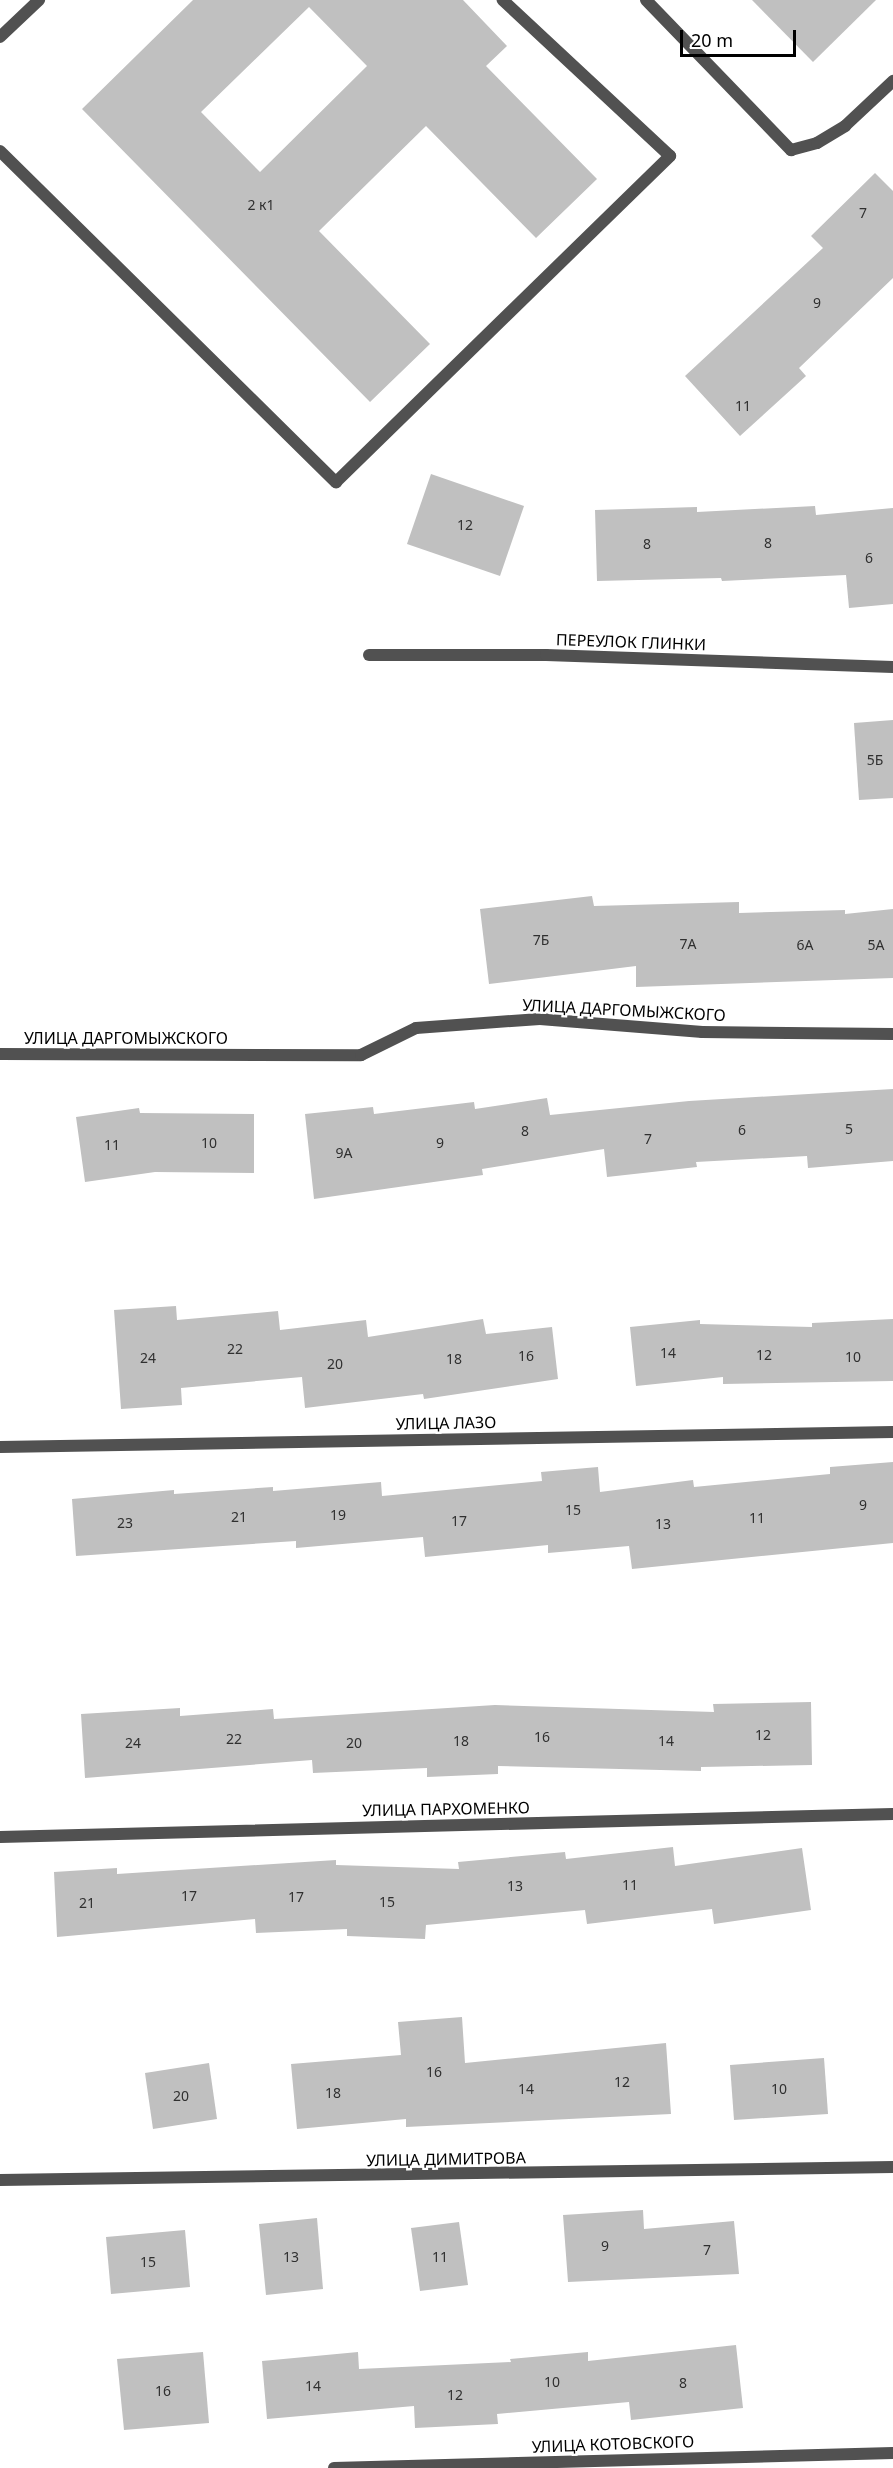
<!DOCTYPE html>
<meta charset="utf-8">
<style>
body{margin:0}
#map{position:relative;width:893px;height:2468px;overflow:hidden;background:#fff;font-family:"Noto Sans",sans-serif}
div>[style]{position:absolute}
.building>*{inset:0;background:#c0c0c0}
.service>*{height:12px;margin:-6px;padding:0 6px;transform-origin:6px;border-radius:6px;background:#515151}
.minor>*{height:12px;margin:-6px;padding:0 6px;transform-origin:6px;border-radius:6px;background:#515151}
span{translate:-50% -50%;white-space:nowrap;text-align:center;line-height:1.15;-webkit-text-stroke:4.5px #fff;paint-order:stroke}
.number-label{font-size:14px;color:#303030}
.number-label span{-webkit-text-stroke-width:0}
.street-label{font-size:16px;color:#000}
.scale{position:absolute;left:680px;top:30px;width:116px;height:27px;box-sizing:border-box;border:3px solid #000;border-top:0;padding-left:8px;font-size:18px;line-height:21px;white-space:nowrap;color:#000;-webkit-text-stroke:4px #fff;paint-order:stroke}
</style>
<div id="map">
<div class="building">
<i style="clip-path:polygon(evenodd,193px 0,463px 0,507px 46px,486px 66px,597px 179px,536px 238px,426px 126px,319px 231px,430px 344px,370px 402px,82px 109px,193px 0,309px 7px,367px 66px,260px 172px,201px 112px,309px 7px)"></i>
<i style="clip-path:polygon(752px 0,876px 0,813px 62px)"></i>
<i style="clip-path:polygon(875px 173px,893px 191px,893px 278px,799px 368px,806px 376px,740px 436px,685px 376px,823px 248px,811px 236px)"></i>
<i style="clip-path:polygon(431px 474px,524px 506px,500px 576px,407px 544px)"></i>
<i style="clip-path:polygon(815px 506px,816px 515px,893px 508px,893px 604px,849px 608px,846px 575px,722px 581px,721px 578px,597px 581px,595px 510px,697px 507px,697px 512px)"></i>
<i style="clip-path:polygon(893px 720px,893px 798px,859px 800px,854px 723px)"></i>
<i style="clip-path:polygon(592px 896px,594px 906px,739px 902px,739px 913px,845px 910px,845px 914px,893px 909px,893px 978px,636px 987px,636px 966px,489px 984px,480px 909px)"></i>
<i style="clip-path:polygon(893px 1089px,893px 1161px,808px 1168px,807px 1156px,696px 1162px,697px 1167px,607px 1177px,604px 1149px,482px 1169px,483px 1175px,314px 1199px,305px 1114px,373px 1107px,374px 1114px,474px 1102px,475px 1109px,547px 1098px,550px 1115px,689px 1101px)"></i>
<i style="clip-path:polygon(139px 1108px,140px 1113px,254px 1114px,254px 1173px,155px 1172px,85px 1182px,76px 1117px)"></i>
<i style="clip-path:polygon(176px 1306px,177px 1320px,278px 1311px,280px 1330px,366px 1320px,368px 1337px,483px 1319px,486px 1334px,552px 1327px,558px 1379px,424px 1399px,423px 1394px,305px 1408px,302px 1377px,181px 1388px,182px 1405px,121px 1409px,114px 1310px)"></i>
<i style="clip-path:polygon(893px 1319px,893px 1381px,723px 1384px,723px 1377px,636px 1386px,630px 1327px,700px 1320px,700px 1324px,812px 1327px,812px 1323px)"></i>
<i style="clip-path:polygon(893px 1462px,893px 1543px,632px 1569px,629px 1546px,548px 1553px,548px 1545px,425px 1557px,423px 1537px,296px 1548px,296px 1541px,76px 1556px,72px 1499px,174px 1490px,174px 1494px,273px 1487px,273px 1491px,381px 1482px,382px 1496px,542px 1481px,541px 1472px,598px 1467px,600px 1492px,693px 1480px,694px 1487px,830px 1474px,830px 1467px)"></i>
<i style="clip-path:polygon(811px 1702px,812px 1765px,701px 1767px,701px 1771px,498px 1766px,498px 1774px,427px 1777px,427px 1768px,313px 1773px,312px 1760px,85px 1778px,81px 1714px,180px 1708px,180px 1716px,273px 1709px,274px 1719px,495px 1705px,714px 1712px,713px 1704px)"></i>
<i style="clip-path:polygon(673px 1847px,675px 1866px,802px 1848px,811px 1910px,714px 1924px,712px 1909px,587px 1924px,585px 1910px,426px 1925px,425px 1939px,347px 1936px,347px 1929px,256px 1933px,255px 1919px,57px 1937px,54px 1872px,117px 1868px,117px 1874px,336px 1860px,336px 1865px,459px 1869px,458px 1862px,565px 1852px,566px 1859px)"></i>
<i style="clip-path:polygon(462px 2017px,465px 2063px,666px 2043px,671px 2114px,406px 2127px,406px 2119px,297px 2129px,291px 2064px,401px 2055px,398px 2022px)"></i>
<i style="clip-path:polygon(824px 2058px,828px 2114px,734px 2120px,730px 2065px)"></i>
<i style="clip-path:polygon(209px 2063px,217px 2119px,153px 2129px,145px 2073px)"></i>
<i style="clip-path:polygon(643px 2210px,644px 2229px,734px 2221px,739px 2274px,568px 2282px,563px 2215px)"></i>
<i style="clip-path:polygon(317px 2218px,323px 2289px,266px 2295px,259px 2224px)"></i>
<i style="clip-path:polygon(459px 2222px,468px 2285px,420px 2291px,411px 2228px)"></i>
<i style="clip-path:polygon(185px 2230px,190px 2287px,111px 2294px,106px 2237px)"></i>
<i style="clip-path:polygon(736px 2345px,743px 2408px,631px 2420px,629px 2402px,497px 2414px,498px 2424px,415px 2428px,414px 2406px,267px 2419px,262px 2361px,358px 2352px,359px 2369px,511px 2362px,510px 2359px,588px 2352px,588px 2361px)"></i>
<i style="clip-path:polygon(203px 2352px,209px 2423px,124px 2430px,117px 2359px)"></i>
</div>
<div class="service">
<i style="left:0;top:37px;width:54px;rotate:-43.5deg"></i>
<i style="left:0;top:151px;width:472px;rotate:44.6deg"></i>
<i style="left:336px;top:482px;width:467px;rotate:-44.3deg"></i>
<i style="left:670px;top:156px;width:229px;rotate:-137deg"></i>
</div>
<div class="minor">
<i style="left:646px;top:0;width:209px;rotate:46deg"></i>
<i style="left:791px;top:150px;width:27px;rotate:-15deg"></i>
<i style="left:817px;top:143px;width:33px;rotate:-31deg"></i>
<i style="left:845px;top:126px;width:66px;rotate:-43.2deg"></i>
<i style="left:369px;top:655px;width:177px"></i>
<i style="left:546px;top:655px;width:347px;rotate:2deg"></i>
<i style="left:0;top:1054px;width:361px;rotate:0.2deg"></i>
<i style="left:361px;top:1055px;width:61px;rotate:-26.1deg"></i>
<i style="left:416px;top:1028px;width:124px;rotate:-4.2deg"></i>
<i style="left:540px;top:1019px;width:163px;rotate:4.6deg"></i>
<i style="left:702px;top:1032px;width:191px;rotate:0.6deg"></i>
<i style="left:0;top:1447px;width:893px;rotate:-0.96deg"></i>
<i style="left:0;top:1837px;width:893px;rotate:-1.48deg"></i>
<i style="left:0;top:2180px;width:893px;rotate:-0.83deg"></i>
<i style="left:334px;top:2468px;width:559px;rotate:-1.54deg"></i>
</div>
<div class="number-label">
<span style="left:261px;top:205px">2 к1</span>
<span style="left:863px;top:213px">7</span>
<span style="left:817px;top:303px">9</span>
<span style="left:743px;top:406px">11</span>
<span style="left:465px;top:525px">12</span>
<span style="left:768px;top:543px">8</span>
<span style="left:647px;top:544px">8</span>
<span style="left:869px;top:558px">6</span>
<span style="left:875px;top:760px">5Б</span>
<span style="left:541px;top:940px">7Б</span>
<span style="left:688px;top:944px">7А</span>
<span style="left:805px;top:945px">6А</span>
<span style="left:876px;top:945px">5А</span>
<span style="left:849px;top:1129px">5</span>
<span style="left:742px;top:1130px">6</span>
<span style="left:525px;top:1131px">8</span>
<span style="left:648px;top:1139px">7</span>
<span style="left:209px;top:1143px">10</span>
<span style="left:440px;top:1143px">9</span>
<span style="left:112px;top:1145px">11</span>
<span style="left:344px;top:1153px">9А</span>
<span style="left:235px;top:1349px">22</span>
<span style="left:668px;top:1353px">14</span>
<span style="left:764px;top:1355px">12</span>
<span style="left:526px;top:1356px">16</span>
<span style="left:853px;top:1357px">10</span>
<span style="left:148px;top:1358px">24</span>
<span style="left:454px;top:1359px">18</span>
<span style="left:335px;top:1364px">20</span>
<span style="left:863px;top:1505px">9</span>
<span style="left:573px;top:1510px">15</span>
<span style="left:338px;top:1515px">19</span>
<span style="left:239px;top:1517px">21</span>
<span style="left:757px;top:1518px">11</span>
<span style="left:459px;top:1521px">17</span>
<span style="left:125px;top:1523px">23</span>
<span style="left:663px;top:1524px">13</span>
<span style="left:763px;top:1735px">12</span>
<span style="left:542px;top:1737px">16</span>
<span style="left:234px;top:1739px">22</span>
<span style="left:461px;top:1741px">18</span>
<span style="left:666px;top:1741px">14</span>
<span style="left:133px;top:1743px">24</span>
<span style="left:354px;top:1743px">20</span>
<span style="left:630px;top:1885px">11</span>
<span style="left:515px;top:1886px">13</span>
<span style="left:189px;top:1896px">17</span>
<span style="left:296px;top:1897px">17</span>
<span style="left:387px;top:1902px">15</span>
<span style="left:87px;top:1903px">21</span>
<span style="left:434px;top:2072px">16</span>
<span style="left:622px;top:2082px">12</span>
<span style="left:526px;top:2089px">14</span>
<span style="left:779px;top:2089px">10</span>
<span style="left:333px;top:2093px">18</span>
<span style="left:181px;top:2096px">20</span>
<span style="left:605px;top:2246px">9</span>
<span style="left:707px;top:2250px">7</span>
<span style="left:291px;top:2257px">13</span>
<span style="left:440px;top:2257px">11</span>
<span style="left:148px;top:2262px">15</span>
<span style="left:552px;top:2382px">10</span>
<span style="left:683px;top:2383px">8</span>
<span style="left:313px;top:2386px">14</span>
<span style="left:163px;top:2391px">16</span>
<span style="left:455px;top:2395px">12</span>
</div>
<div class="street-label">
<span style="left:631px;top:642px;rotate:2deg">ПЕРЕУЛОК ГЛИНКИ</span>
<span style="left:624px;top:1010px;rotate:3deg">УЛИЦА ДАРГОМЫЖСКОГО</span>
<span style="left:126px;top:1038px">УЛИЦА ДАРГОМЫЖСКОГО</span>
<span style="left:446px;top:1423px;rotate:-1deg">УЛИЦА ЛАЗО</span>
<span style="left:446px;top:1809px;rotate:-1deg">УЛИЦА ПАРХОМЕНКО</span>
<span style="left:446px;top:2159px;rotate:-1deg">УЛИЦА ДИМИТРОВА</span>
<span style="left:613px;top:2444px;rotate:-2deg">УЛИЦА КОТОВСКОГО</span>
</div>
<div class="scale">20 m</div>
</div>
